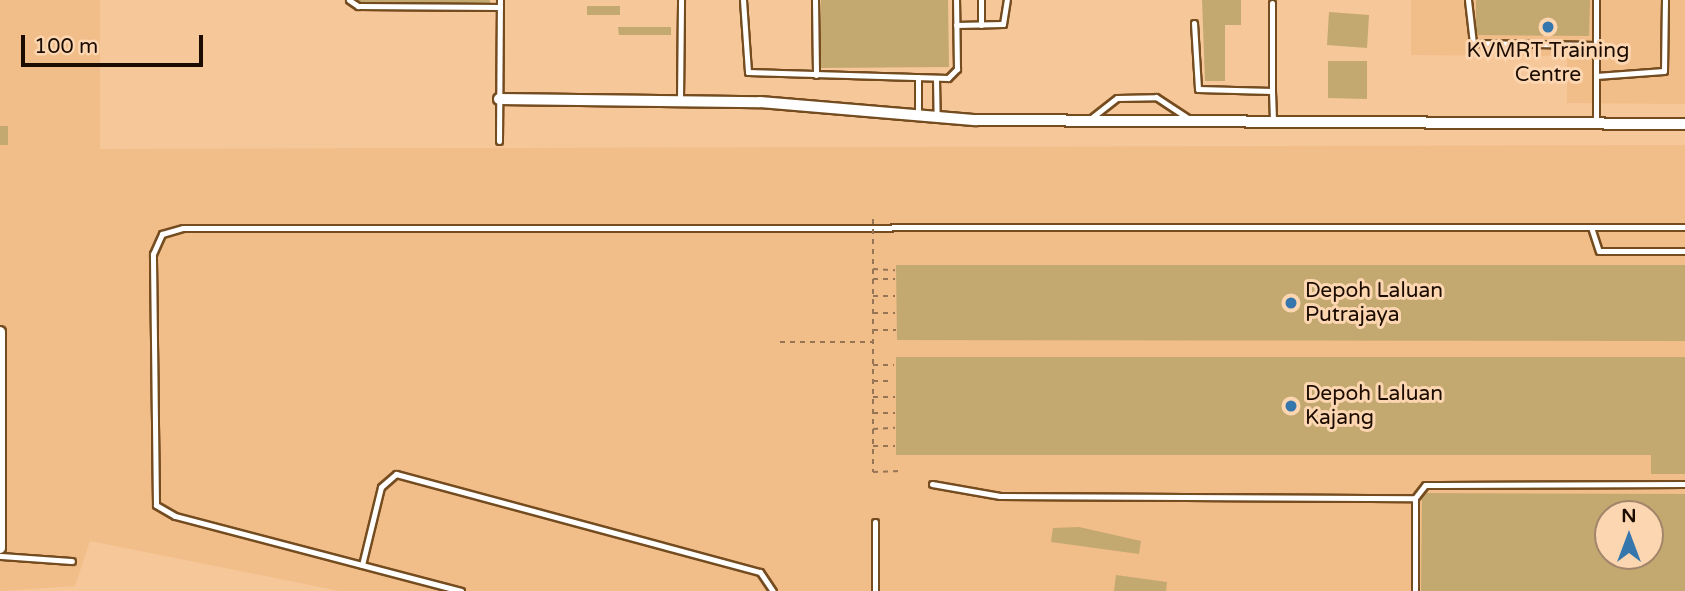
<!DOCTYPE html>
<style>
body{margin:0}
#map{position:relative;width:1685px;height:591px;overflow:hidden;background:#f6c799;font-family:"Varela Round",sans-serif}
div>[style]{position:absolute}
.built>*{inset:0;background:#f1bd89}
.building>*{inset:0;background:#c3a970}
.path>*{height:2px;margin-top:-1px;transform-origin:0;background:repeating-linear-gradient(90deg,#967556 0 5px,transparent 0 10px)}
.roads{filter:drop-shadow(2px 0 #744c1f) drop-shadow(-2px 0 #744c1f) drop-shadow(0 2px #744c1f) drop-shadow(0 -2px #744c1f)}
.service>*{height:5px;margin:-2.5px;padding:0 2.5px;transform-origin:2.5px;border-radius:2.5px;background:#fff}
.minor>*{height:10px;margin:-5px;padding:0 5px;transform-origin:5px;border-radius:5px;background:#fff}
.path-bridge>*{height:2px;margin-top:-1px;transform-origin:0;background:repeating-linear-gradient(90deg,#967556 0 5px,transparent 0 10px)}
.dots>*{width:19px;height:19px;translate:-50% -50%;box-sizing:border-box;border:4px solid #fcd6b1;border-radius:50%}
span{translate:-50% -50%;white-space:nowrap;text-align:center;line-height:1.15;-webkit-text-stroke:6px #fcd6b1;paint-order:stroke}
.poi-label{font-size:21px;color:#1c0c00}
.left{translate:0 -50%;text-align:left}
.north{position:absolute;left:1594px;top:500px;width:70px;height:70px;box-sizing:border-box;background:#fcd6b1;border:2px solid #a2856a;border-radius:50%;rotate:0deg;font-size:19px;font-weight:700;line-height:28px;text-align:center;color:#1c0c00}
.north::after{content:'';display:block;margin:auto;width:24px;height:32px;background:#3577ad;clip-path:polygon(50% 0,100% 100%,50% 72%,0 100%)}
.scale{position:absolute;left:21px;top:35px;width:182px;height:32px;box-sizing:border-box;border:4px solid #1c0c00;border-top:0;padding-left:9px;font-size:21px;line-height:24px;white-space:nowrap;color:#1c0c00;-webkit-text-stroke:5px #fcd6b1;paint-order:stroke}
</style>
<div id="map">
<div class="built">
<i style="clip-path:polygon(evenodd,0 0,100px 0,100px 149px,1685px 145px,1685px 591px,340px 591px,90px 541px,75px 586px,0 591px,0 0,1608px 514px,1650px 514px,1650px 556px,1608px 556px,1608px 514px)"></i>
<i style="clip-path:polygon(1411px 0,1685px 0,1685px 104px,1567px 103px,1567px 56px,1411px 55px)"></i>
</div>
<div class="building">
<i style="clip-path:polygon(355px 0,490px 0,490px 4px,355px 4px)"></i>
<i style="clip-path:polygon(821px 0,948px 0,949px 67px,821px 68px)"></i>
<i style="clip-path:polygon(1202px 0,1241px 0,1241px 25px,1225px 25px,1225px 81px,1205px 81px)"></i>
<i style="clip-path:polygon(1476px 0,1590px 0,1589px 36px,1476px 35px)"></i>
<i style="clip-path:polygon(587px 6px,620px 6px,620px 15px,587px 15px)"></i>
<i style="clip-path:polygon(1329px 12px,1369px 15px,1367px 48px,1327px 45px)"></i>
<i style="clip-path:polygon(618px 27px,671px 27px,671px 35px,619px 35px)"></i>
<i style="clip-path:polygon(1328px 61px,1367px 61px,1367px 99px,1328px 98px)"></i>
<i style="clip-path:polygon(0 126px,8px 126px,8px 145px,0 145px)"></i>
<i style="clip-path:polygon(896px 265px,1685px 265px,1685px 341px,897px 340px)"></i>
<i style="clip-path:polygon(896px 357px,1685px 357px,1685px 474px,1651px 474px,1651px 455px,896px 455px)"></i>
<i style="clip-path:polygon(evenodd,1422px 493px,1685px 494px,1685px 591px,1421px 591px,1422px 493px,1608px 514px,1650px 514px,1650px 556px,1608px 556px,1608px 514px)"></i>
<i style="clip-path:polygon(1079px 527px,1141px 541px,1139px 554px,1051px 542px,1053px 528px)"></i>
<i style="clip-path:polygon(1116px 575px,1167px 582px,1166px 591px,1114px 591px)"></i>
</div>
<div class="path">
<i style="left:873px;top:269px;width:22px;rotate:3deg"></i>
<i style="left:873px;top:279px;width:22px"></i>
<i style="left:873px;top:296px;width:22px"></i>
<i style="left:873px;top:313px;width:22px"></i>
<i style="left:873px;top:330px;width:23px"></i>
<i style="left:780px;top:342px;width:93px"></i>
<i style="left:873px;top:365px;width:21px"></i>
<i style="left:873px;top:381px;width:20px"></i>
<i style="left:873px;top:397px;width:22px"></i>
<i style="left:873px;top:413px;width:22px"></i>
<i style="left:873px;top:429px;width:22px;rotate:-3deg"></i>
<i style="left:873px;top:446px;width:22px"></i>
<i style="left:873px;top:472px;width:29px;rotate:-2deg"></i>
</div>
<div class="roads">
<div class="service">
<i style="left:349px;top:0;width:11px;rotate:34deg"></i>
<i style="left:358px;top:6px;width:142px;rotate:0.4deg"></i>
<i style="left:743px;top:0;width:72px;rotate:86deg"></i>
<i style="left:748px;top:72px;width:200px;rotate:1.7deg"></i>
<i style="left:948px;top:78px;width:13px;rotate:-45deg"></i>
<i style="left:957px;top:69px;width:69px;rotate:-90.8deg"></i>
<i style="left:815px;top:0;width:75px;rotate:89.2deg"></i>
<i style="left:1468px;top:0;width:43px;rotate:83.4deg"></i>
<i style="left:1473px;top:43px;width:123px;rotate:0.9deg"></i>
<i style="left:1596px;top:0;width:124px;rotate:90deg"></i>
<i style="left:1194px;top:23px;width:66px;rotate:86.5deg"></i>
<i style="left:1198px;top:89px;width:74px;rotate:1.5deg"></i>
<i style="left:1272px;top:91px;width:88px;rotate:-90deg"></i>
<i style="left:956px;top:25px;width:47px;rotate:-1.2deg"></i>
<i style="left:1003px;top:24px;width:24px;rotate:-81deg"></i>
<i style="left:981px;top:25px;width:25px;rotate:-90deg"></i>
<i style="left:1596px;top:76px;width:68px;rotate:-4.2deg"></i>
<i style="left:1664px;top:71px;width:71px;rotate:-89.2deg"></i>
<i style="left:936px;top:78px;width:39px;rotate:89deg"></i>
<i style="left:1272px;top:91px;width:31px;rotate:88deg"></i>
<i style="left:680px;top:100px;width:100px;rotate:-89.4deg"></i>
<i style="left:918px;top:114px;width:37px;rotate:-90deg"></i>
<i style="left:1090px;top:119px;width:34px;rotate:-38deg"></i>
<i style="left:1117px;top:98px;width:39px;rotate:-1deg"></i>
<i style="left:1156px;top:97px;width:42px;rotate:33.3deg"></i>
<i style="left:499px;top:141px;width:141px;rotate:-89.6deg"></i>
<i style="left:1591px;top:227px;width:25px;rotate:72deg"></i>
<i style="left:1599px;top:251px;width:86px"></i>
<i style="left:932px;top:484px;width:69px;rotate:10deg"></i>
<i style="left:1000px;top:496px;width:415px;rotate:0.3deg"></i>
<i style="left:1415px;top:498px;width:16px;rotate:-52deg"></i>
<i style="left:1425px;top:485px;width:260px;rotate:-0.2deg"></i>
<i style="left:0;top:556px;width:72px;rotate:4deg"></i>
<i style="left:362px;top:565px;width:80px;rotate:-76.3deg"></i>
<i style="left:381px;top:487px;width:20px;rotate:-41deg"></i>
<i style="left:396px;top:474px;width:377px;rotate:15.1deg"></i>
<i style="left:760px;top:572px;width:23px;rotate:56deg"></i>
<i style="left:461px;top:591px;width:296px;rotate:-165.3deg"></i>
<i style="left:175px;top:516px;width:22px;rotate:-150deg"></i>
<i style="left:156px;top:505px;width:251px;rotate:-90.7deg"></i>
<i style="left:153px;top:254px;width:22px;rotate:-66deg"></i>
<i style="left:162px;top:234px;width:22px;rotate:-16deg"></i>
<i style="left:183px;top:228px;width:1502px;rotate:-0.04deg"></i>
<i style="left:875px;top:591px;width:69px;rotate:-90deg"></i>
<i style="left:1415px;top:591px;width:93px;rotate:-90deg"></i>
</div>
<div class="minor">
<i style="left:499px;top:99px;width:261px;rotate:0.7deg"></i>
<i style="left:760px;top:102px;width:217px;rotate:4.8deg"></i>
<i style="left:976px;top:120px;width:709px;rotate:0.32deg"></i>
<i style="left:0;top:332px;width:216px;rotate:90deg"></i>
</div>
</div>
<div class="path-bridge">
<i style="left:873px;top:219px;width:253px;rotate:90deg"></i>
</div>
<div class="dots">
<i style="left:1548px;top:27px;background:#3577ad"></i>
<i style="left:1291px;top:303px;background:#3577ad"></i>
<i style="left:1291px;top:406px;background:#3577ad"></i>
</div>
<div class="poi-label">
<span style="left:1548px;top:63px">KVMRT Training<br>Centre</span>
<span class="left" style="left:1305px;top:303px">Depoh Laluan<br>Putrajaya</span>
<span class="left" style="left:1305px;top:406px">Depoh Laluan<br>Kajang</span>
</div>
<div class="north">N</div>
<div class="scale">100 m</div>
</div>
